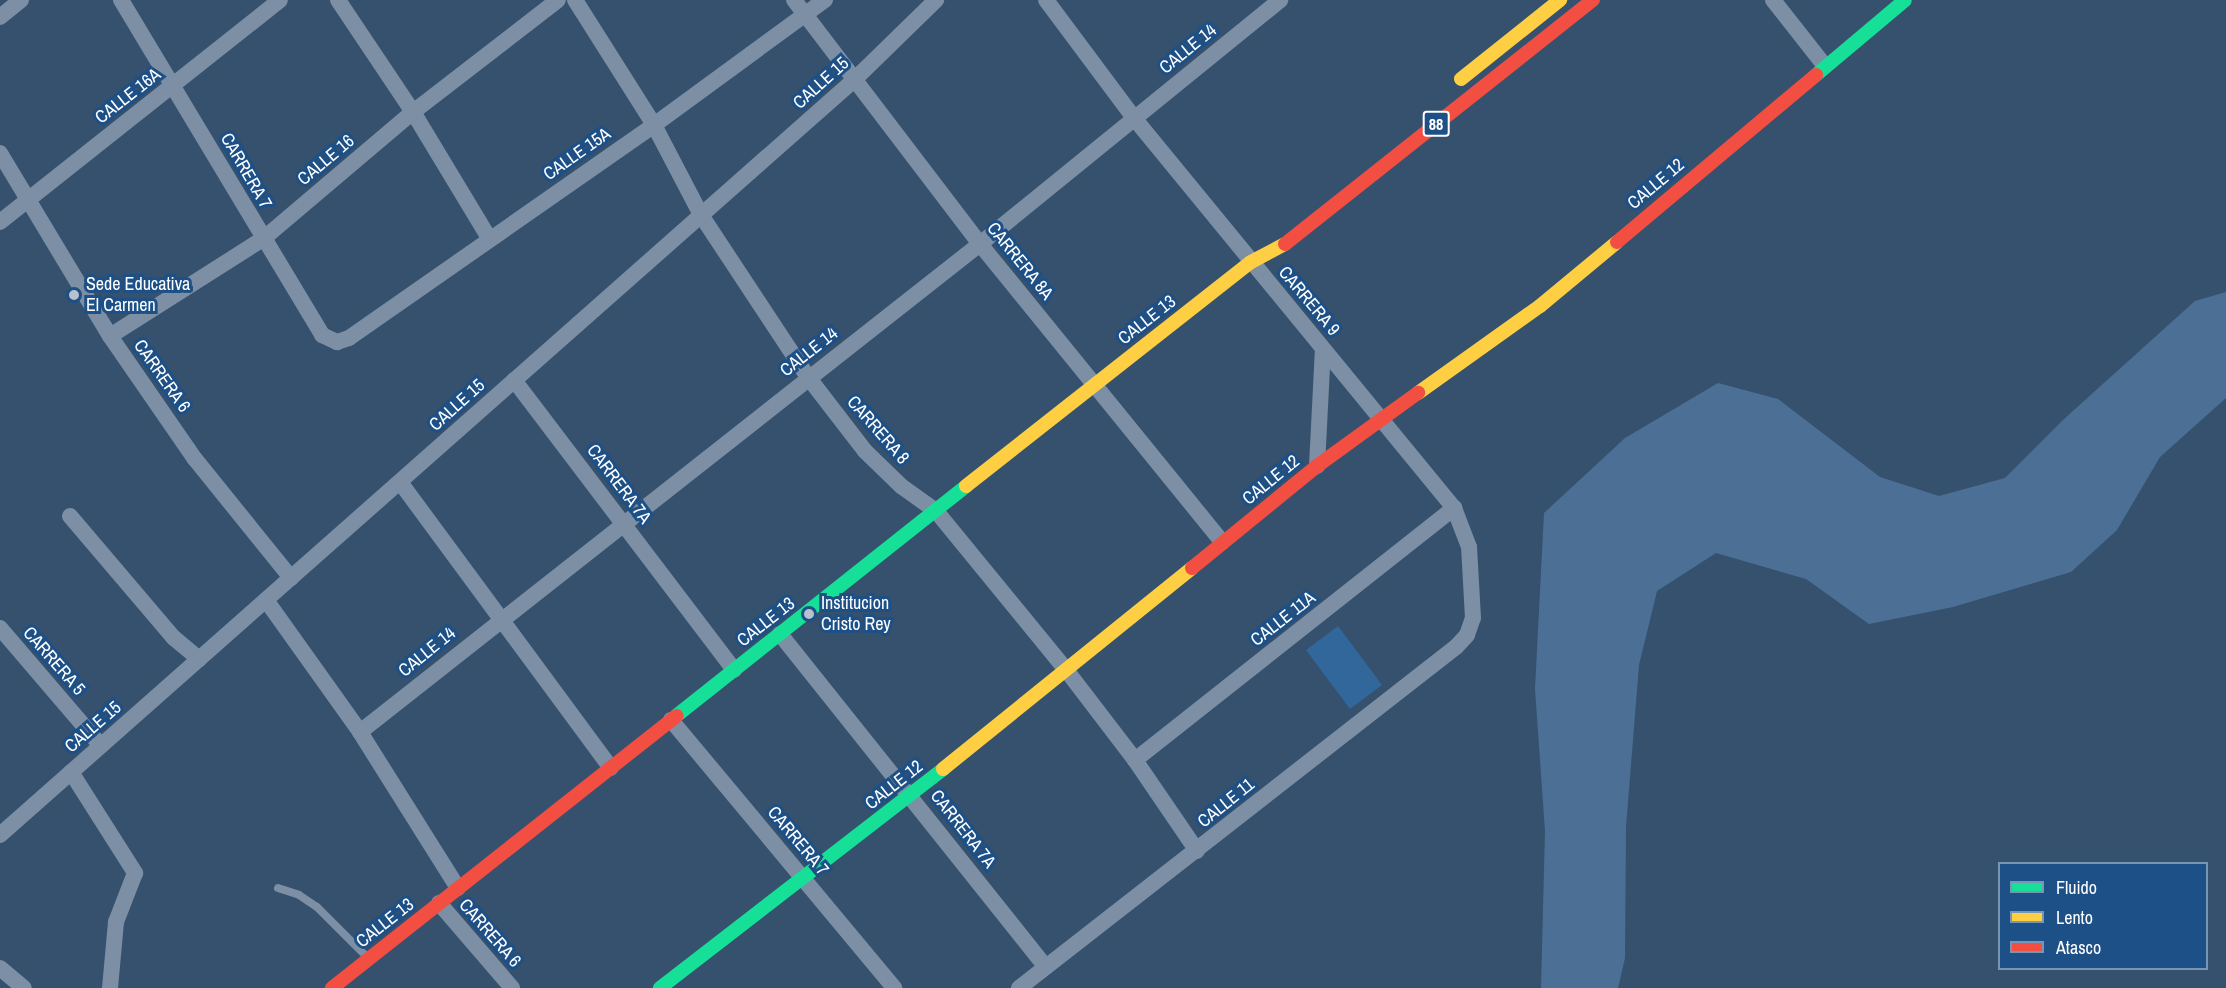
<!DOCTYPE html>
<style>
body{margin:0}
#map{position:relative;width:2226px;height:988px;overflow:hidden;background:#35516e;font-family:"Archivo Narrow",sans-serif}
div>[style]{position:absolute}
.green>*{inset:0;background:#32679c}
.water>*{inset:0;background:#4c7095}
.lane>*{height:8px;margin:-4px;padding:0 4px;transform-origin:4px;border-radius:4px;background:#7c8fa4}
.street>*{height:16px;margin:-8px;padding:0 8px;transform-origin:8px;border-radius:8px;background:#7c8fa4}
.fast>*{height:14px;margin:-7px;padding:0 7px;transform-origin:7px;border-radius:7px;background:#16e098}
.slow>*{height:14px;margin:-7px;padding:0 7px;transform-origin:7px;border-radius:7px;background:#ffcf43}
.jam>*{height:14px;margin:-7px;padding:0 7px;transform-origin:7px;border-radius:7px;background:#f24e42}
.dots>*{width:16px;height:16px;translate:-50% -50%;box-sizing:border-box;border:3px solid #1d5086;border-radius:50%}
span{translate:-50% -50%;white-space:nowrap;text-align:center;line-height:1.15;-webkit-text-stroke:6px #1d5086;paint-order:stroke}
.shield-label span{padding:2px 4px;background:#1d5086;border:2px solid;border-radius:4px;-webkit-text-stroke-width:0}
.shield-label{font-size:16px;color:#fff;font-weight:700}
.street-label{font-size:18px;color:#fff}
.poi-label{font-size:18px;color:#fff}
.left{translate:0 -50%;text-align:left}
.legend{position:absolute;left:1998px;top:862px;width:210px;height:108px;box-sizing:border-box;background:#1d5086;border:2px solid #7796b6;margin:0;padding:8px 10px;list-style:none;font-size:18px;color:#fff}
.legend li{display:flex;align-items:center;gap:12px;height:30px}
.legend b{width:30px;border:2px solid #7796b6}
</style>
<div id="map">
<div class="green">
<i style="clip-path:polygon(1338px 626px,1382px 685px,1350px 709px,1306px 650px)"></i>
</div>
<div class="water">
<i style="clip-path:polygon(2226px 292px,2226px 398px,2160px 457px,2117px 530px,2071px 572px,1953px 607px,1869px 624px,1806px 579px,1716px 553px,1657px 591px,1639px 665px,1626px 827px,1625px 958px,1618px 988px,1541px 988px,1545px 831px,1535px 689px,1544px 513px,1625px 438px,1718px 383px,1778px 399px,1880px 477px,1939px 496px,2005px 478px,2064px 419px,2195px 301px)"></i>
</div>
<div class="lane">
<i style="left:278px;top:888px;width:22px;rotate:18deg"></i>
<i style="left:299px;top:895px;width:22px;rotate:34deg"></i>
<i style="left:317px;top:907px;width:69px;rotate:45deg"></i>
</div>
<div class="street">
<i style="left:121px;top:0;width:391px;rotate:59deg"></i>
<i style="left:322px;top:335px;width:17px;rotate:25deg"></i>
<i style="left:337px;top:342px;width:13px;rotate:-18deg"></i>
<i style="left:349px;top:338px;width:372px;rotate:-34.9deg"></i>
<i style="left:654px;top:125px;width:212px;rotate:-36.2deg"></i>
<i style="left:338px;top:0;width:135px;rotate:56.2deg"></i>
<i style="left:413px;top:112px;width:147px;rotate:58.9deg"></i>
<i style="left:575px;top:0;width:148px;rotate:57.7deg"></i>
<i style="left:654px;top:125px;width:102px;rotate:62.4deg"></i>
<i style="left:701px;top:215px;width:194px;rotate:56.6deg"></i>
<i style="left:808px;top:377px;width:93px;rotate:52.4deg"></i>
<i style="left:865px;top:451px;width:50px;rotate:44.2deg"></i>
<i style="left:901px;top:486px;width:43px;rotate:35.5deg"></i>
<i style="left:936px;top:511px;width:207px;rotate:50.7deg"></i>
<i style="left:1067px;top:671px;width:112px;rotate:52.6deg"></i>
<i style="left:1135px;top:760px;width:110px;rotate:55.7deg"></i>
<i style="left:794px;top:0;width:307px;rotate:52.7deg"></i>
<i style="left:980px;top:244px;width:384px;rotate:50.9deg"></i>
<i style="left:1773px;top:0;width:84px;rotate:51.8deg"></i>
<i style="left:0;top:17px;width:27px;rotate:-39deg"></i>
<i style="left:0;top:153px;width:214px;rotate:59deg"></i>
<i style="left:110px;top:336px;width:150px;rotate:55.4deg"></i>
<i style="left:195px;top:459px;width:153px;rotate:51.1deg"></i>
<i style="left:0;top:222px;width:357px;rotate:-38.4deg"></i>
<i style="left:110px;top:336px;width:181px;rotate:-32.4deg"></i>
<i style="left:263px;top:239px;width:197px;rotate:-40.3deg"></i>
<i style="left:413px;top:112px;width:183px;rotate:-37.7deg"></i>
<i style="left:514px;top:380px;width:364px;rotate:52.8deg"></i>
<i style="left:1317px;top:466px;width:117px;rotate:-87.1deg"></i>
<i style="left:400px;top:482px;width:355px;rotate:53.6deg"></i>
<i style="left:70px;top:516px;width:160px;rotate:49.6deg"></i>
<i style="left:174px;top:638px;width:33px;rotate:40deg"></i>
<i style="left:266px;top:600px;width:162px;rotate:54.5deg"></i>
<i style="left:360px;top:732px;width:184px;rotate:57.9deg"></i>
<i style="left:0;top:628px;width:155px;rotate:49.4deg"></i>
<i style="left:780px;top:634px;width:426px;rotate:51.4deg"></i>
<i style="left:671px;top:720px;width:349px;rotate:50.2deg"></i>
<i style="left:360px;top:732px;width:789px;rotate:-38.21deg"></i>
<i style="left:980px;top:244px;width:387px;rotate:-39.1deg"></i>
<i style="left:1135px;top:760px;width:407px;rotate:-38.3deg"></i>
<i style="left:71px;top:772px;width:120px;rotate:57.6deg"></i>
<i style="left:135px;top:873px;width:53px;rotate:111.2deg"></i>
<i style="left:116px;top:922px;width:66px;rotate:95.2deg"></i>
<i style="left:0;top:835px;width:1140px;rotate:-41.48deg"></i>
<i style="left:854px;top:80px;width:115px;rotate:-44.3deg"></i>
<i style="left:439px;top:903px;width:112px;rotate:49.3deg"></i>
<i style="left:0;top:968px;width:31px;rotate:40deg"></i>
<i style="left:1019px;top:988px;width:554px;rotate:-37.97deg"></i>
<i style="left:1456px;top:647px;width:16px;rotate:-47deg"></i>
<i style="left:1467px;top:635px;width:18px;rotate:-71deg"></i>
<i style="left:1473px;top:618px;width:71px;rotate:-93.2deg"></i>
<i style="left:1469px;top:547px;width:42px;rotate:-111deg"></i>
<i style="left:1454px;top:508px;width:504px;rotate:-129.37deg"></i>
<i style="left:1134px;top:118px;width:147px;rotate:-126.7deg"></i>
</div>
<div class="fast">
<i style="left:1816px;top:75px;width:116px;rotate:-40.1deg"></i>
<i style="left:676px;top:716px;width:370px;rotate:-38.4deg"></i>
<i style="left:660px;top:988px;width:358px;rotate:-37.7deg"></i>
</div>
<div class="slow">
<i style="left:1461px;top:79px;width:127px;rotate:-38.6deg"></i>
<i style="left:1418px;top:393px;width:150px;rotate:-35.5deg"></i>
<i style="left:1540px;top:306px;width:100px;rotate:-39.7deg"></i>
<i style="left:966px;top:486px;width:362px;rotate:-38.2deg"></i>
<i style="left:1251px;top:262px;width:38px;rotate:-28deg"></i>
<i style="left:943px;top:769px;width:320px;rotate:-38.9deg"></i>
</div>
<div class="jam">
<i style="left:1617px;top:242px;width:260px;rotate:-40deg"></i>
<i style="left:1285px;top:244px;width:393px;rotate:-38.4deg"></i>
<i style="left:1192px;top:568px;width:161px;rotate:-39.2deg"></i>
<i style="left:1317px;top:466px;width:125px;rotate:-35.9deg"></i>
<i style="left:332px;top:988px;width:439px;rotate:-38.3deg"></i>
</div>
<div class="dots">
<i style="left:74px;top:295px;background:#b8c2cc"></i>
<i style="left:809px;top:614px;background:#b8c2cc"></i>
</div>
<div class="shield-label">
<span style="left:1436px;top:124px">88</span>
</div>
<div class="street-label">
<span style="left:1188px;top:49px;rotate:-39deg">CALLE 14</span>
<span style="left:821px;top:83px;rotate:-42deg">CALLE 15</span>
<span style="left:128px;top:96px;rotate:-38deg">CALLE 16A</span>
<span style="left:577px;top:154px;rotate:-35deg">CALLE 15A</span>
<span style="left:326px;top:160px;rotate:-40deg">CALLE 16</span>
<span style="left:246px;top:171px;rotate:60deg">CARRERA 7</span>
<span style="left:1656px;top:184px;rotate:-40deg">CALLE 12</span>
<span style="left:1020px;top:261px;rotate:51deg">CARRERA 8A</span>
<span style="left:1309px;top:301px;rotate:50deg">CARRERA 9</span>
<span style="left:1147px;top:320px;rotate:-38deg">CALLE 13</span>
<span style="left:809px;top:352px;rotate:-38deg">CALLE 14</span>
<span style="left:162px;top:376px;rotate:55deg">CARRERA 6</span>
<span style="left:457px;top:405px;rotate:-42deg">CALLE 15</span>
<span style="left:878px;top:430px;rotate:49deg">CARRERA 8</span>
<span style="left:1271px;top:480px;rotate:-39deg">CALLE 12</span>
<span style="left:619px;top:484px;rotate:53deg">CARRERA 7A</span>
<span style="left:1283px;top:619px;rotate:-38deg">CALLE 11A</span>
<span style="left:766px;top:622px;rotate:-38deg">CALLE 13</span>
<span style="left:427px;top:652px;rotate:-39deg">CALLE 14</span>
<span style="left:54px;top:661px;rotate:49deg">CARRERA 5</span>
<span style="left:93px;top:727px;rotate:-41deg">CALLE 15</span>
<span style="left:894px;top:785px;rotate:-38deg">CALLE 12</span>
<span style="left:1226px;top:803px;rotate:-39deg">CALLE 11</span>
<span style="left:963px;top:829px;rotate:52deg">CARRERA 7A</span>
<span style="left:798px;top:841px;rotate:50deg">CARRERA 7</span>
<span style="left:385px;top:923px;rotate:-38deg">CALLE 13</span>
<span style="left:490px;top:933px;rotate:49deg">CARRERA 6</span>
</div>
<div class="poi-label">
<span class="left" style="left:86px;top:295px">Sede Educativa<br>El Carmen</span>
<span class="left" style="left:821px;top:614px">Institucion<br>Cristo Rey</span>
</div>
<ul class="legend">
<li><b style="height:8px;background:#16e098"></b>Fluido</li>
<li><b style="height:8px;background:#ffcf43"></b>Lento</li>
<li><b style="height:8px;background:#f24e42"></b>Atasco</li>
</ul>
</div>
